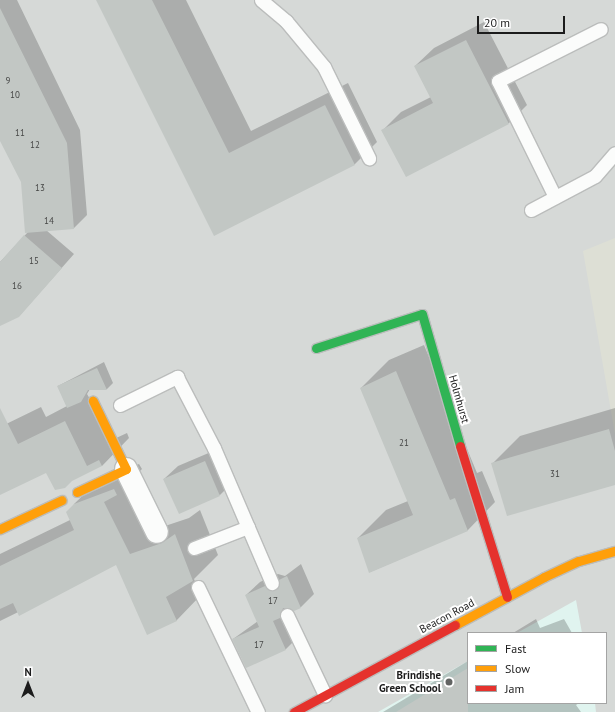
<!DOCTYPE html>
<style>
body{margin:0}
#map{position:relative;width:615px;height:712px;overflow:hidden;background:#e4eae7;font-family:"PT Sans",sans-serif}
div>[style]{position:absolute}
.residential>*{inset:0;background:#d6d9d7}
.industrial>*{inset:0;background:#dddfd5}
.education>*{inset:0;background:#e0f4ef}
.shadow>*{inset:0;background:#0003}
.building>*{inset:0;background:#c2c7c4}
.roads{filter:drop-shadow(1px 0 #bbbdbc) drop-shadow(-1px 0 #bbbdbc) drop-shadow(0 1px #bbbdbc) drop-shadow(0 -1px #bbbdbc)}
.lane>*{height:13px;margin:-6.5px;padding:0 6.5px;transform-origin:6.5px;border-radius:6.5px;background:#fbfcfb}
.street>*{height:22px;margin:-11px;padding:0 11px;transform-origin:11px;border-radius:11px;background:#fbfcfb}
.fast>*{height:9px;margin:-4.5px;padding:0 4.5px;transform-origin:4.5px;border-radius:4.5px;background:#30b455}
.slow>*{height:9px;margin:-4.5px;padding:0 4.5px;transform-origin:4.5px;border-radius:4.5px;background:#ff9f0a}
.jam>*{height:9px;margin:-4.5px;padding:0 4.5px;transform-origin:4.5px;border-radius:4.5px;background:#e5322d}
.dots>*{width:11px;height:11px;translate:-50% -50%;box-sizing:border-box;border:2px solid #fff;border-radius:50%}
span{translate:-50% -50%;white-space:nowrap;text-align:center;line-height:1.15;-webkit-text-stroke:4px #fff;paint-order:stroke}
.number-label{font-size:9px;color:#464746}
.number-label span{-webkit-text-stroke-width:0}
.street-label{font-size:11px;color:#1c1c1c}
.poi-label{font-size:11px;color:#1c1c1c;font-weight:700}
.right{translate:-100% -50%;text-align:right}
.legend{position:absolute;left:467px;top:632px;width:140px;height:72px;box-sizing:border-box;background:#fff;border:1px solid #a4a4a4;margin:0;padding:5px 7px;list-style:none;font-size:12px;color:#1c1c1c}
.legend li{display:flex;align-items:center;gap:8px;height:20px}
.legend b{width:20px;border:1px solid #a4a4a4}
.north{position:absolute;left:8px;top:664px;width:40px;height:40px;-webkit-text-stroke:3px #fff;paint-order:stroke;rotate:0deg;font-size:11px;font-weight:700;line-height:16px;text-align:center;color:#1c1c1c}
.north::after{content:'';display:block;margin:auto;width:14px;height:18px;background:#1c1c1c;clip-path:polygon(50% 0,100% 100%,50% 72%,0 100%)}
.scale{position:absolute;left:477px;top:16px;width:88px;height:18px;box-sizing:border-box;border:2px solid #1c1c1c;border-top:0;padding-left:5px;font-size:12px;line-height:14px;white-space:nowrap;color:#1c1c1c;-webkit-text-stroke:3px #fff;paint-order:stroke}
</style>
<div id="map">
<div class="residential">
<i style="clip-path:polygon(evenodd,0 0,615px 0,615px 712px,0 712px,0 0,468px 633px,606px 633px,606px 703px,468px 703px,468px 633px)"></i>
</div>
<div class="industrial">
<i style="clip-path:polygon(615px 238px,615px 434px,583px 251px)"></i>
</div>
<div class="education">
<i style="clip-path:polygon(576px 600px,582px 633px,517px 633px)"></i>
<i style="clip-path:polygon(468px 661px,468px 703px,595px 703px,596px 712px,378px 712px)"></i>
</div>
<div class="shadow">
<i style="clip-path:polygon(0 0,17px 0,80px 130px,87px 215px,74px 228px,46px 230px,74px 254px,20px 315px,0 325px,0 262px,28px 232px,22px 182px,0 136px)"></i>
<i style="clip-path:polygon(97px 0,186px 0,251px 131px,348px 83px,377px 142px,355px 164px,214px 234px)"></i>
<i style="clip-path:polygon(484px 22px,527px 105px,509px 123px,383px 130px,401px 112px,431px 97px,415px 66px,434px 48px)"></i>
<i style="clip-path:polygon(424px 345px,477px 473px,482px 471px,495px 502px,468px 530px,370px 572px,358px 538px,386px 510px,408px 501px,361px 388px,389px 360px)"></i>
<i style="clip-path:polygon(104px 362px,113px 383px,107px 389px,90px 389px,87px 394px,114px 439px,127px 433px,129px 438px,102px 466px,46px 471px,0 494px,0 427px,41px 407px,46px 417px,67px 406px,58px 386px)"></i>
<i style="clip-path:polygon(615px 408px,615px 484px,493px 463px,520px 436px)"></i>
<i style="clip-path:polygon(218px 449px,233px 482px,220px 495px,164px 479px,178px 466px)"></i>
<i style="clip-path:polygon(139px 464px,142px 469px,131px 480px,156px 529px,189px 518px,200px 510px,218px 555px,194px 579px,201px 595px,176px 621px,116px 564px,0 621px,0 554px,70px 520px,74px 504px,100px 479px)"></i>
<i style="clip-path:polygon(301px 564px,314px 594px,301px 607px,288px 608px,299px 636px,286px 649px,246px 667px,233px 639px,258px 621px,246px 595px,260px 582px,278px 574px,285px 576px)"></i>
<i style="clip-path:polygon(536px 619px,540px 628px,564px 619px,572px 633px,513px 633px)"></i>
<i style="clip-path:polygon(468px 661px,468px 703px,579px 703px,576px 705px,581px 712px,383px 712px)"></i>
</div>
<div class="building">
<i style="clip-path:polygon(96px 0,152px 0,229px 153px,325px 105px,355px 165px,214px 236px)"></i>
<i style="clip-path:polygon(0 8px,67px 143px,74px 229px,25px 233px,21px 182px,0 141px)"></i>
<i style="clip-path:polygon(466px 40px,509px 124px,406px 177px,381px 130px,433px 103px,414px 66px)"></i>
<i style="clip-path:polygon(24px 235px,62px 268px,19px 317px,0 326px,0 262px)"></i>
<i style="clip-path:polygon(97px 368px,107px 390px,88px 390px,81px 402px,67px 408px,57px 386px)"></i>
<i style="clip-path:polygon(396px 371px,450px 500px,455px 498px,468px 531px,369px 573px,357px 538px,413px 515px,360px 388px)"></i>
<i style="clip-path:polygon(0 408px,18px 444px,65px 421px,87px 466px,99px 460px,102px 466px,72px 481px,65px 488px,55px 490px,46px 473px,0 495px)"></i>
<i style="clip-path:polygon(609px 429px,615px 451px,615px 485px,507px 516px,491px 463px)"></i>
<i style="clip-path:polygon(205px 461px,220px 496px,179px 514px,163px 479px)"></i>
<i style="clip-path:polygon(114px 489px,117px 495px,104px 502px,130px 554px,162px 543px,175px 534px,193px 581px,166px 597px,177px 621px,147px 635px,116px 565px,19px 616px,13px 603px,0 609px,0 566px,74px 530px,66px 512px,74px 504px)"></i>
<i style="clip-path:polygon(287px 576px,301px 608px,294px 611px,283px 608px,280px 618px,273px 621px,286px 650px,246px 668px,232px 639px,259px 627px,245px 595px,265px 586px,275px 590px,279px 580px)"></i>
<i style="clip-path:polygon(468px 668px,468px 712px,396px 712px)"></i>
</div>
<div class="roads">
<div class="lane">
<i style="left:261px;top:0;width:33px;rotate:40deg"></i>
<i style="left:286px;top:21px;width:60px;rotate:50.4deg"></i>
<i style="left:324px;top:67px;width:102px;rotate:63.7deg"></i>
<i style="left:555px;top:197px;width:129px;rotate:-116.2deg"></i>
<i style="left:498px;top:81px;width:115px;rotate:-26.8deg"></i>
<i style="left:531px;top:210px;width:72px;rotate:-28deg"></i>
<i style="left:595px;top:176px;width:30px;rotate:-49deg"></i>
<i style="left:120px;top:405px;width:64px;rotate:-26.2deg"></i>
<i style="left:177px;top:377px;width:80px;rotate:62.5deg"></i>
<i style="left:214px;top:448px;width:147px;rotate:66.8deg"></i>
<i style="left:194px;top:548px;width:58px;rotate:-21.3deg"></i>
<i style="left:198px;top:587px;width:139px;rotate:64.4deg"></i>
<i style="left:287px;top:615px;width:89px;rotate:64.6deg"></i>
</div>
<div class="street">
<i style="left:126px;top:469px;width:70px;rotate:63.8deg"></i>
</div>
<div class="fast">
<i style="left:316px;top:348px;width:111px;rotate:-17.8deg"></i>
<i style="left:422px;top:314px;width:137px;rotate:73.9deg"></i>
</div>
<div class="slow">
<i style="left:77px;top:492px;width:54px;rotate:-25.1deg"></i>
<i style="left:126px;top:469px;width:76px;rotate:-115.9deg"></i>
<i style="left:0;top:529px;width:68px;rotate:-25.1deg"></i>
<i style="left:455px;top:625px;width:101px;rotate:-28.3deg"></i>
<i style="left:544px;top:577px;width:38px;rotate:-25deg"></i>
<i style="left:579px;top:561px;width:37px;rotate:-16deg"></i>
</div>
<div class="jam">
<i style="left:460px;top:446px;width:158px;rotate:72.7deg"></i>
<i style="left:294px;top:712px;width:183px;rotate:-28.4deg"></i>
</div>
</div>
<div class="dots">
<i style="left:449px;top:682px;background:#626463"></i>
</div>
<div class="number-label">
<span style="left:8px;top:81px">9</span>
<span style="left:15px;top:95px">10</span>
<span style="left:20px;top:133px">11</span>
<span style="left:35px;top:145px">12</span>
<span style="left:40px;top:188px">13</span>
<span style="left:49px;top:221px">14</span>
<span style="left:34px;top:261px">15</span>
<span style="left:17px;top:286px">16</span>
<span style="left:404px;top:443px">21</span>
<span style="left:555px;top:474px">31</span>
<span style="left:273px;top:601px">17</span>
<span style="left:259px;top:645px">17</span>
</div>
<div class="street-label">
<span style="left:459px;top:399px;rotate:74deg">Holmhurst</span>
<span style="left:447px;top:616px;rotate:-28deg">Beacon Road</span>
</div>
<div class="poi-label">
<span class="right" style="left:441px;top:682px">Brindishe<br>Green School</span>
</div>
<ul class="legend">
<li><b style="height:5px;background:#30b455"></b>Fast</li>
<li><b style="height:5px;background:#ff9f0a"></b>Slow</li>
<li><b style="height:5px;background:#e5322d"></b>Jam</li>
</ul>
<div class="north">N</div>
<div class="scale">20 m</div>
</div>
